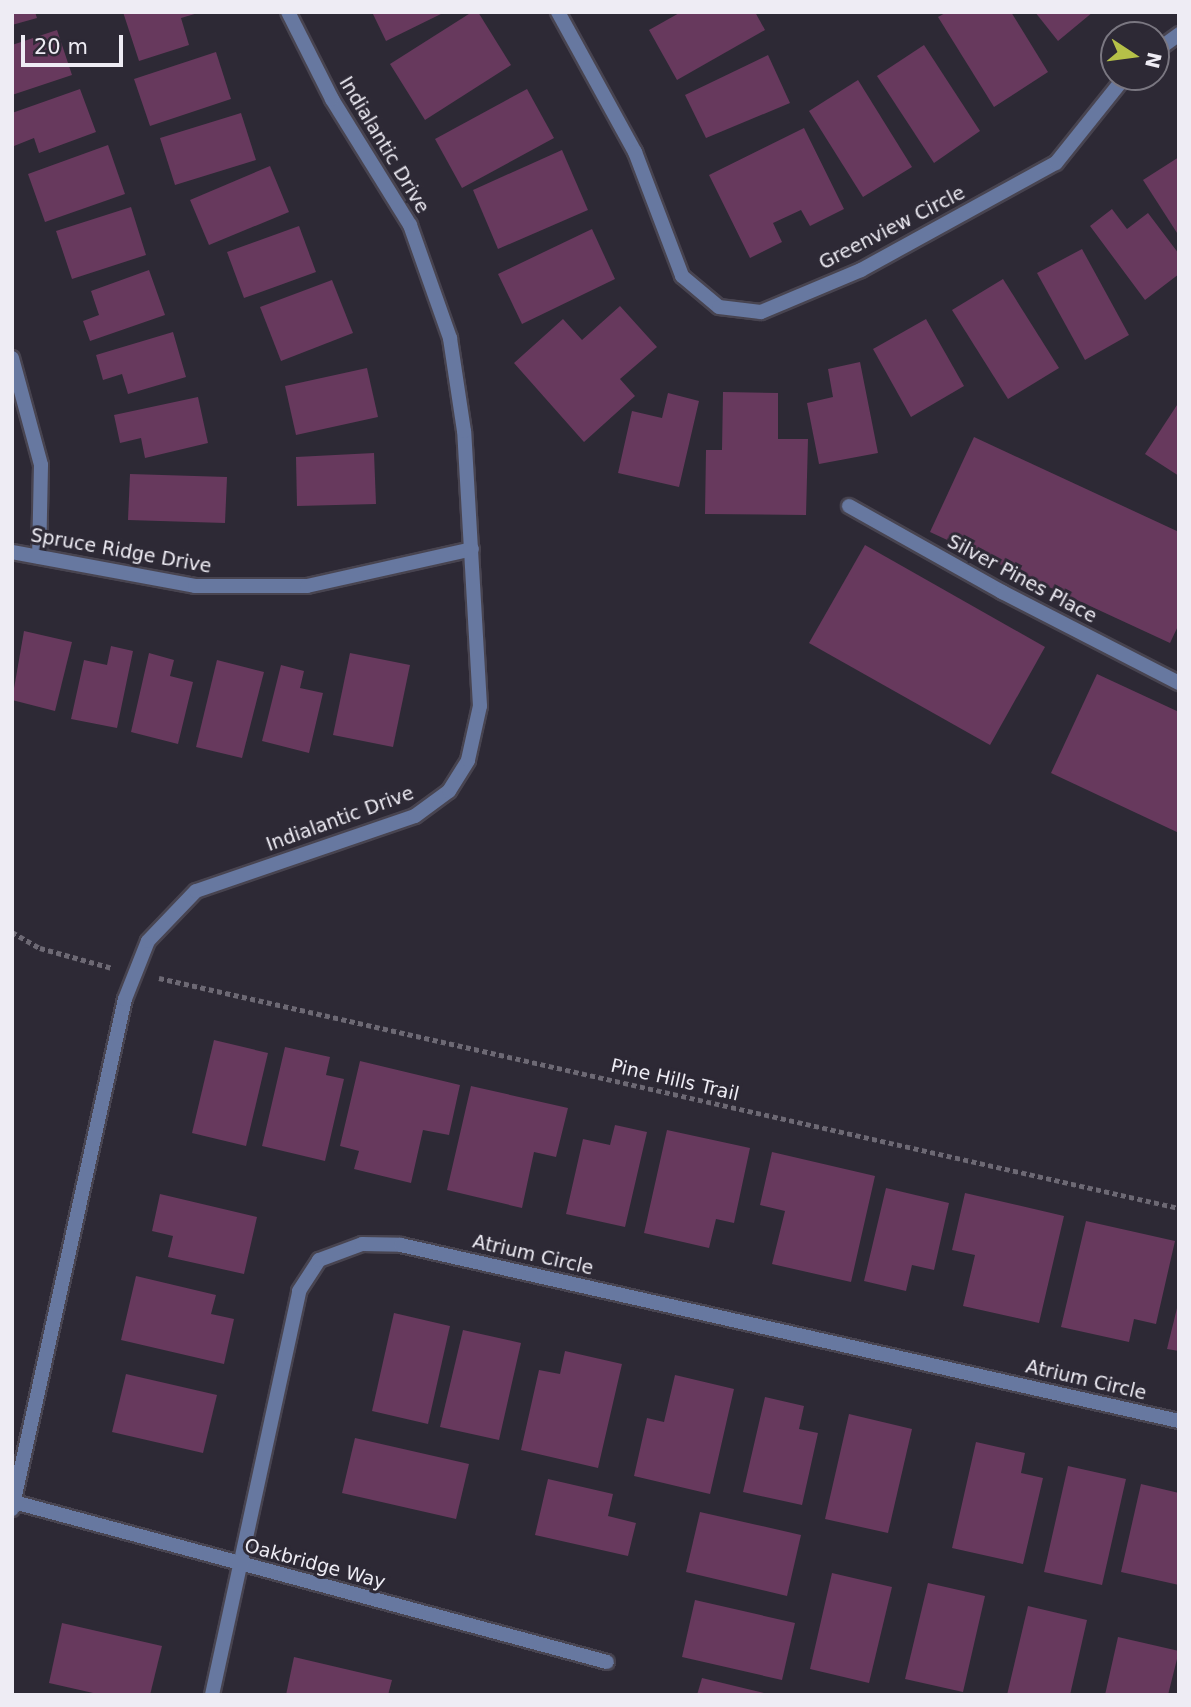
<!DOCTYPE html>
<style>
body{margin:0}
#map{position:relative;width:1191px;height:1707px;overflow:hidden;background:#2d2935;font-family:"DejaVu Sans",sans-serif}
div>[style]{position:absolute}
.building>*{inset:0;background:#67395d}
.path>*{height:4.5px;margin-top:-2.25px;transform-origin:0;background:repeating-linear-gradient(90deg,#6d6974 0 5px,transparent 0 8.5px)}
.roads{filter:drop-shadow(2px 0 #484450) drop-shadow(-2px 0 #484450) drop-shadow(0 2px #484450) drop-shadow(0 -2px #484450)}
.service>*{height:14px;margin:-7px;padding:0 7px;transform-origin:7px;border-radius:7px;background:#6778a0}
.minor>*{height:14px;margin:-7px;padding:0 7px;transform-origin:7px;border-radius:7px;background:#6778a0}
span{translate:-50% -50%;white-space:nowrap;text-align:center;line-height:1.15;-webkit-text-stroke:6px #2d2935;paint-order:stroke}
.street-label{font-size:19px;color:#eeecf4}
.frame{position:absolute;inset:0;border:14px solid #eeecf4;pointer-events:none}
.north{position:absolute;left:1100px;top:21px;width:70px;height:70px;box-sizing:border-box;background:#2d2935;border:2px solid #7a7781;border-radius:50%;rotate:103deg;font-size:19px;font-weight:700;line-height:28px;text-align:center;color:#eeecf4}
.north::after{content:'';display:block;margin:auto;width:24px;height:32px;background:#b6c148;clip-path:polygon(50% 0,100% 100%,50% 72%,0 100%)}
.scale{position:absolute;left:21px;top:35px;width:102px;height:32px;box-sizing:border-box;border:4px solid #eeecf4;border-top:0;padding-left:9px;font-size:21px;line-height:24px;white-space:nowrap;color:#eeecf4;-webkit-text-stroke:5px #2d2935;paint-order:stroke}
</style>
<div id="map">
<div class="building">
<i style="clip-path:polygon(12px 12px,35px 12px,37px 18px,12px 25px)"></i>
<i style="clip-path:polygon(123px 12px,198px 12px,198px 13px,181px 18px,189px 45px,139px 61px)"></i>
<i style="clip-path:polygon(372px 12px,445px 12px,386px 41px)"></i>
<i style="clip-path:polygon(472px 12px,478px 12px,511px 65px,425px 120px,390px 64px)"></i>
<i style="clip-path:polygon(681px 12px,755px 12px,765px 30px,677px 80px,649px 30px)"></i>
<i style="clip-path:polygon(947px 12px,1011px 12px,1048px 72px,994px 107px,938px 17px)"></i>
<i style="clip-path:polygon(1035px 12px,1093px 12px,1058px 41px)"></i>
<i style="clip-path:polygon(57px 30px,72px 75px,12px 95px,12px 45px)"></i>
<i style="clip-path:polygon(924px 45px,980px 131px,934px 163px,877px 76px)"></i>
<i style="clip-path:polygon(216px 52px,231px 99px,150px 126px,134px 79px)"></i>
<i style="clip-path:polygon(768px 55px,790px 103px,706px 138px,685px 95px)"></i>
<i style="clip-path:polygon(858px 80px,912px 167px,863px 197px,809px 111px)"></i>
<i style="clip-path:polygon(80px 89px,96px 132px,39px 153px,34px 138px,14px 146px,12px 113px)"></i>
<i style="clip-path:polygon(527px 89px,554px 138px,462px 188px,435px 139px)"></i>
<i style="clip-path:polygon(241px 113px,256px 160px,175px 185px,160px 138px)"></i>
<i style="clip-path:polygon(804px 128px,844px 209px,810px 226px,801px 210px,773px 223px,782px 242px,750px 258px,709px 175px)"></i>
<i style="clip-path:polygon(108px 145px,125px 194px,45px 222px,28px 174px)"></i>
<i style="clip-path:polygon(562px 150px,588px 210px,498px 249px,473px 190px)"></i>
<i style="clip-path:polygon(1179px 157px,1179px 236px,1143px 180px)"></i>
<i style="clip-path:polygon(270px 166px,289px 212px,209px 245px,190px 200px)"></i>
<i style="clip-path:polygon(131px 207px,146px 255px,72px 279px,56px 231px)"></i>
<i style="clip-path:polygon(1112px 209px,1127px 229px,1148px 213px,1179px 254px,1179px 274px,1145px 300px,1090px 226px)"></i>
<i style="clip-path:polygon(299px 226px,316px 272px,244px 298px,227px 252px)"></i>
<i style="clip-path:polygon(592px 229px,615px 279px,522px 324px,498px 274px)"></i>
<i style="clip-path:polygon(1082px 249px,1129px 335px,1085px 360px,1037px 273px)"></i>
<i style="clip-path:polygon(149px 270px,165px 315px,90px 341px,83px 321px,99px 315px,91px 291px)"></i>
<i style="clip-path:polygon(1003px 279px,1059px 368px,1008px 399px,952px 310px)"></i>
<i style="clip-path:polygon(332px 280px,353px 333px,281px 361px,260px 307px)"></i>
<i style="clip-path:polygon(620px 306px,657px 347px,620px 379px,635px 396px,584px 442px,514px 363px,563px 319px,582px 340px)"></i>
<i style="clip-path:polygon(926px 319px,964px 386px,911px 417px,873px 349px)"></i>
<i style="clip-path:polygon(173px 332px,186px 377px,128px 394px,122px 374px,103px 380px,96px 355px)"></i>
<i style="clip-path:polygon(860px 362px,878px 453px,819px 464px,807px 403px,833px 397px,828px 369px)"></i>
<i style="clip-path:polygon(367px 368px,378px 417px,296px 435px,285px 386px)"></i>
<i style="clip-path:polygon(723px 392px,778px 393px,778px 439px,808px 439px,806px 515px,705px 514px,706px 450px,722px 450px)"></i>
<i style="clip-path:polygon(668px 393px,699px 401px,679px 487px,618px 473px,632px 411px,662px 418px)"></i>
<i style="clip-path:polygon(198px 397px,208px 443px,145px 458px,141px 438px,120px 443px,114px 415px)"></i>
<i style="clip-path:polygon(1179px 402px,1179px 476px,1145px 454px)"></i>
<i style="clip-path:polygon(974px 437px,1179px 532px,1179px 624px,1170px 643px,930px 532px)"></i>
<i style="clip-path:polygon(374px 453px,376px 504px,297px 506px,296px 457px)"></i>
<i style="clip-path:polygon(130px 474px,227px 477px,225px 523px,128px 520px)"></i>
<i style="clip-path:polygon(865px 545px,1045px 647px,990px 745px,809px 643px)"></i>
<i style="clip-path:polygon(24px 631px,72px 642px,55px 711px,12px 700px)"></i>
<i style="clip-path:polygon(111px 646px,133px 651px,117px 728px,71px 719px,84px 660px,107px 665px)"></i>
<i style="clip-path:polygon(149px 653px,174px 660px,170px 676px,193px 682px,178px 744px,131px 732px)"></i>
<i style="clip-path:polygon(350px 653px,410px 665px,393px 747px,333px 735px)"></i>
<i style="clip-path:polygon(217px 660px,264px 672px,242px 758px,196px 747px)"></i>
<i style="clip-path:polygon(281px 665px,304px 671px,300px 688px,323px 693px,309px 753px,262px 741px)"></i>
<i style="clip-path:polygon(1097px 674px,1179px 712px,1179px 833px,1051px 773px)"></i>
<i style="clip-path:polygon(214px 1040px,268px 1053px,246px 1146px,192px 1133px)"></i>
<i style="clip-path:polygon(285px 1047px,330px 1057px,326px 1075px,344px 1079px,325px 1161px,262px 1146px)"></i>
<i style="clip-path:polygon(360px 1061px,460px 1085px,449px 1135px,423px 1130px,411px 1183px,354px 1169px,359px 1151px,340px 1146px)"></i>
<i style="clip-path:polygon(471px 1086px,568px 1108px,556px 1157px,534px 1152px,522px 1208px,447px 1190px)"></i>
<i style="clip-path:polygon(615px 1125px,647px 1132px,625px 1227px,566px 1214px,583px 1139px,610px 1145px)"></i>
<i style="clip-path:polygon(667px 1130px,750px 1148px,734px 1223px,716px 1219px,709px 1248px,644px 1233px)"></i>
<i style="clip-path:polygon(772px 1152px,875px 1176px,851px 1282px,772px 1264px,785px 1211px,760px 1205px)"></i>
<i style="clip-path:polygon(886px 1188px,949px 1203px,934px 1270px,912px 1265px,906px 1291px,864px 1281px)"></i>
<i style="clip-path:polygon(965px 1193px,1064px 1216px,1039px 1323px,963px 1306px,975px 1255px,952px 1250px)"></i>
<i style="clip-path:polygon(160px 1194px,257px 1217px,244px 1274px,168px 1257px,173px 1236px,152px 1231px)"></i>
<i style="clip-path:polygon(1086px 1221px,1175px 1241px,1156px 1324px,1134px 1319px,1129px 1342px,1061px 1327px)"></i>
<i style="clip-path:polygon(136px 1276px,216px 1295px,211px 1314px,234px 1319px,224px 1364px,121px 1340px)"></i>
<i style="clip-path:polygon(1178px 1304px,1179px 1304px,1179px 1351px,1167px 1349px)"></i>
<i style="clip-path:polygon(394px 1313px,450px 1326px,428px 1424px,372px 1411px)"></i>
<i style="clip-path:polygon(463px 1330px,521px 1343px,499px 1440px,440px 1427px)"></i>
<i style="clip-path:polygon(565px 1351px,622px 1364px,598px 1468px,521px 1450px,539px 1370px,560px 1374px)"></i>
<i style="clip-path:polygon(126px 1374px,217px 1395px,203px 1453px,112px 1432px)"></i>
<i style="clip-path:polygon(675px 1375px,734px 1389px,710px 1494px,634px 1476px,647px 1418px,664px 1422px)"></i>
<i style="clip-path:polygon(765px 1397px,804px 1406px,799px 1429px,818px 1433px,802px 1505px,743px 1492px)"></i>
<i style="clip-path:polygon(849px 1414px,912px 1429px,888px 1533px,825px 1519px)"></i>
<i style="clip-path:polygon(355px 1438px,469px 1464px,456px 1519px,342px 1493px)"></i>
<i style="clip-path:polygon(976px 1442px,1025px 1453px,1021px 1473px,1043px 1478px,1023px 1564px,952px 1548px)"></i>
<i style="clip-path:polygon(1068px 1466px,1126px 1479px,1102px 1585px,1044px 1572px)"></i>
<i style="clip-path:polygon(548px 1479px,613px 1494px,608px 1516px,636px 1523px,628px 1556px,535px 1535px)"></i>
<i style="clip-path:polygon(1141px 1484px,1179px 1493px,1179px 1585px,1121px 1572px)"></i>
<i style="clip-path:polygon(700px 1512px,801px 1535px,787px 1596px,686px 1572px)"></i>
<i style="clip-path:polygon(832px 1573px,892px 1587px,869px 1683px,810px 1669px)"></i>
<i style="clip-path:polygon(928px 1583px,985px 1596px,963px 1692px,905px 1679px)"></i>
<i style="clip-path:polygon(695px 1600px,795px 1623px,782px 1680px,682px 1657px)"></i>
<i style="clip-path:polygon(1028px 1606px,1087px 1620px,1070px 1695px,1007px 1695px)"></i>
<i style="clip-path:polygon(62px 1623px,162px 1646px,150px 1695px,102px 1695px,49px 1683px)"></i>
<i style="clip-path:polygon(1118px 1637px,1179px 1651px,1168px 1695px,1105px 1695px)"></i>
<i style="clip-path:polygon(294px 1657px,392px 1680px,388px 1695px,286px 1695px)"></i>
<i style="clip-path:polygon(702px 1678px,768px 1694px,768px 1695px,697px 1695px)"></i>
</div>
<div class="path">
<i style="left:12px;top:932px;width:32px;rotate:30deg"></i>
<i style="left:40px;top:948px;width:75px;rotate:15.5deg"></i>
<i style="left:159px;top:978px;width:1046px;rotate:12.71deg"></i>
</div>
<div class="roads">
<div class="service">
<i style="left:849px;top:506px;width:176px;rotate:29.3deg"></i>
<i style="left:1002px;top:592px;width:199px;rotate:27.2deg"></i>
</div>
<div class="minor">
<i style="left:558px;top:12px;width:160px;rotate:61.2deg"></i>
<i style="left:635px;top:152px;width:133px;rotate:69.2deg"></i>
<i style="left:682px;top:276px;width:48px;rotate:40deg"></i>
<i style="left:719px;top:307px;width:42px;rotate:6.8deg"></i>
<i style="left:761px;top:312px;width:108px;rotate:-22.8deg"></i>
<i style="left:861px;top:270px;width:222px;rotate:-28.8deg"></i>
<i style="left:1056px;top:163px;width:110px;rotate:-51.3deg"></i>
<i style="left:1156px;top:51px;width:29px;rotate:-36deg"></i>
<i style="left:12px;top:358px;width:111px;rotate:74.8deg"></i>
<i style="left:41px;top:465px;width:92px;rotate:91.2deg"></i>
<i style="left:12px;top:552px;width:186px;rotate:10.5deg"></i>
<i style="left:195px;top:586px;width:112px"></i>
<i style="left:307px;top:586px;width:169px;rotate:-12.6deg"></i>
<i style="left:14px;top:1502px;width:614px;rotate:15.1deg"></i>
<i style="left:12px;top:1509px;width:522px;rotate:-77.51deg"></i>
<i style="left:125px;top:999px;width:62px;rotate:-68.4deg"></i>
<i style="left:148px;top:941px;width:69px;rotate:-46.2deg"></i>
<i style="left:196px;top:891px;width:231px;rotate:-18.9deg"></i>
<i style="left:415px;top:816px;width:42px;rotate:-36.3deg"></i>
<i style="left:449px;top:791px;width:36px;rotate:-58deg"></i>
<i style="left:468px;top:760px;width:55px;rotate:-77.5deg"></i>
<i style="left:480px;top:706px;width:275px;rotate:-93.3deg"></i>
<i style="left:464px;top:431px;width:94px;rotate:-98.6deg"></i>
<i style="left:450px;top:338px;width:120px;rotate:-109.5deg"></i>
<i style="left:410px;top:225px;width:148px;rotate:-121.8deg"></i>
<i style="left:332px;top:99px;width:97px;rotate:-116.8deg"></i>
<i style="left:212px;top:1695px;width:413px;rotate:-77.8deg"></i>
<i style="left:299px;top:1291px;width:37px;rotate:-57deg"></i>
<i style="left:319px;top:1260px;width:46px;rotate:-20.4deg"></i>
<i style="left:362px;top:1244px;width:39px;rotate:1deg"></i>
<i style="left:401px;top:1245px;width:798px;rotate:12.75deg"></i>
</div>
</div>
<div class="street-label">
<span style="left:384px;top:145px;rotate:59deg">Indialantic Drive</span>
<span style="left:892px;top:228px;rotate:-27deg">Greenview Circle</span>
<span style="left:121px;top:551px;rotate:10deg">Spruce Ridge Drive</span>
<span style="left:1022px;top:579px;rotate:28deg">Silver Pines Place</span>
<span style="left:340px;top:819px;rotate:-20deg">Indialantic Drive</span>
<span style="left:675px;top:1080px;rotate:13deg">Pine Hills Trail</span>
<span style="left:533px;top:1255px;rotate:13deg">Atrium Circle</span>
<span style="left:1086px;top:1380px;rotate:13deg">Atrium Circle</span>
<span style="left:315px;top:1564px;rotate:15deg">Oakbridge Way</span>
</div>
<div class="frame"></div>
<div class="north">N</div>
<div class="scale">20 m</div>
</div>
